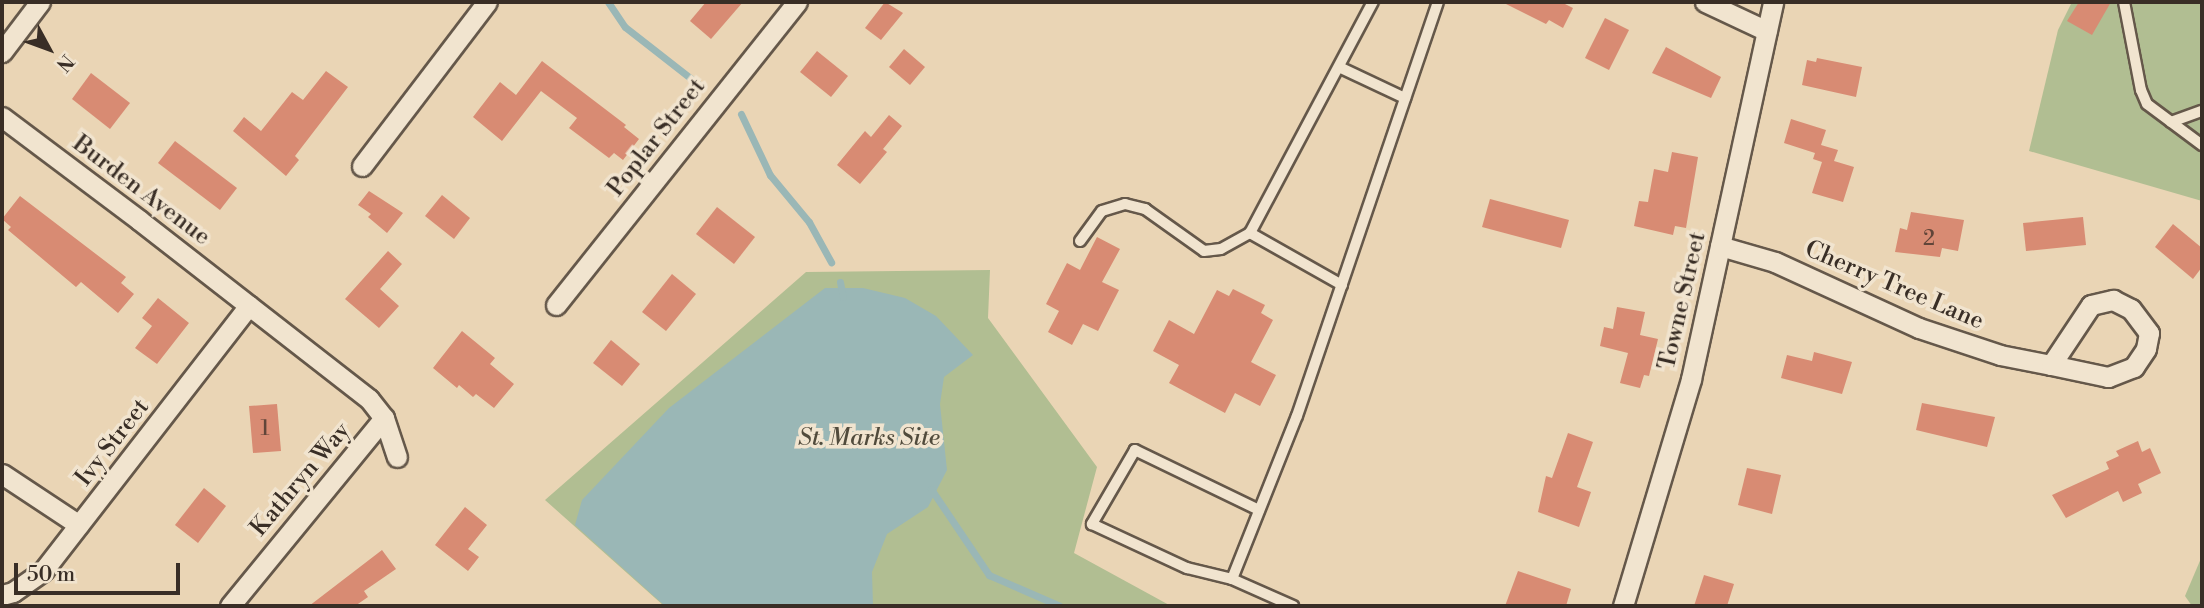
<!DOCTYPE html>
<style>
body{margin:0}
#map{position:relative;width:2204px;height:608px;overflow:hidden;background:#ead5b5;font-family:"Libre Bodoni",serif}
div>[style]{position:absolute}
.green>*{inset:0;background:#b1be92}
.water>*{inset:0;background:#9ab7b6}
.stream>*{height:7px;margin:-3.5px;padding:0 3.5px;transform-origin:3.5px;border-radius:3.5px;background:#9ab7b6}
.building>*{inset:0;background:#d88b73}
.roads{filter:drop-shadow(2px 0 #65584a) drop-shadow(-2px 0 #65584a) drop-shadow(0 2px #65584a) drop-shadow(0 -2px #65584a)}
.lane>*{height:10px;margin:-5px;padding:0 5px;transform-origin:5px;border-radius:5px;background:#f1e4cf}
.street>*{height:19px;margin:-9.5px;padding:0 9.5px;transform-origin:9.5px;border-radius:9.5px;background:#f1e4cf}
span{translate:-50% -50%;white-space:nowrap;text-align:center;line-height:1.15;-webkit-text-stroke:7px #f1e4cf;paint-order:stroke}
.number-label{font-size:21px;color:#614539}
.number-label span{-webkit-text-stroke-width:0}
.street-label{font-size:24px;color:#392e26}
.park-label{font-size:24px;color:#514b3c;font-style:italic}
.frame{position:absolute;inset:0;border:4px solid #392e26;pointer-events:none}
.north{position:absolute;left:14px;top:14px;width:70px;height:70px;-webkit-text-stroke:5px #f1e4cf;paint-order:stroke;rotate:131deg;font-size:19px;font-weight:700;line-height:28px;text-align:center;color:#392e26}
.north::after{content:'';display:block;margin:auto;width:24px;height:32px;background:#392e26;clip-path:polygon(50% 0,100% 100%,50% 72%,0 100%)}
.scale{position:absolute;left:14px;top:563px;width:166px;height:32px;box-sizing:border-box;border:4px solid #392e26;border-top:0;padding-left:9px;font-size:21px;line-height:24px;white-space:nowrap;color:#392e26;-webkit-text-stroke:5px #f1e4cf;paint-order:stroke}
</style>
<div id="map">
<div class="green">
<i style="clip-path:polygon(2072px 2px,2202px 2px,2202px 201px,2029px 151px,2058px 30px)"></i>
<i style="clip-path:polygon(990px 270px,988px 318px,1097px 467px,1074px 553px,1171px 606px,664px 606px,545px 500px,806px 272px)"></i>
<i style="clip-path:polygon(2202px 556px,2202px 606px,2192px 606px,2185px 596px)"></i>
</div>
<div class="water">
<i style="clip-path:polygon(825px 288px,863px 288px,905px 298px,936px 316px,973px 355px,944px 377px,940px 404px,947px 470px,928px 507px,887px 534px,872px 572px,873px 606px,665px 606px,575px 525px,582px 500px,669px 408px)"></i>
</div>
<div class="stream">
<i style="left:608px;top:2px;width:30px;rotate:56deg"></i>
<i style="left:625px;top:27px;width:93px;rotate:38deg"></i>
<i style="left:741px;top:114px;width:68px;rotate:64.6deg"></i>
<i style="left:770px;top:175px;width:61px;rotate:50.3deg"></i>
<i style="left:809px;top:222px;width:46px;rotate:61.2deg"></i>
<i style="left:840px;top:282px;width:15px;rotate:79deg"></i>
<i style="left:931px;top:489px;width:104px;rotate:56deg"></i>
<i style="left:989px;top:575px;width:77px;rotate:23.6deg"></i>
</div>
<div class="building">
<i style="clip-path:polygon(706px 2px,743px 2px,711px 39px,690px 21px)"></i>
<i style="clip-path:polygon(885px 2px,903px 13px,881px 40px,865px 28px)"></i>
<i style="clip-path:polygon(1502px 2px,1561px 2px,1573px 8px,1563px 28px,1549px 20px,1546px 24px)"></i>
<i style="clip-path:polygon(2079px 2px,2111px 2px,2092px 35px,2067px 21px)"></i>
<i style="clip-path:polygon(1605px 18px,1629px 30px,1609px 70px,1585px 58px)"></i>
<i style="clip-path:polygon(1666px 47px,1721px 77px,1711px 98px,1652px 73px)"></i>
<i style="clip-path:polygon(904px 49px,925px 67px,910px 85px,889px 67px)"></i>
<i style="clip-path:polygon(817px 51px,848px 76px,831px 97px,800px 72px)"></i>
<i style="clip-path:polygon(1817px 58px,1862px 67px,1856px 97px,1802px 85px,1807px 60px,1816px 62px)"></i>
<i style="clip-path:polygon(542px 61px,626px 125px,624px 127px,639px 139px,623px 160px,614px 153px,609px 158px,569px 128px,577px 118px,541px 91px,502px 141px,473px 117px,500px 82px,516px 95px)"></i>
<i style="clip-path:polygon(326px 71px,348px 87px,295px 156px,299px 160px,286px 176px,233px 131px,244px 117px,261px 131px,292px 92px,303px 100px)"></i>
<i style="clip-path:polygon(91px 73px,130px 103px,110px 129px,72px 99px)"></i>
<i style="clip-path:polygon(889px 115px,902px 126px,883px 149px,887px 152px,860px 184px,837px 165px,865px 131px,871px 137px)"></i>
<i style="clip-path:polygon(1791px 119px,1826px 130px,1821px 145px,1838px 150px,1834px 161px,1854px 167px,1843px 202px,1812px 193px,1822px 162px,1813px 159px,1815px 153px,1784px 143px)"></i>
<i style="clip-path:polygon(175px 141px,237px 188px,220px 210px,158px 163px)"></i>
<i style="clip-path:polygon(1672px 152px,1698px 157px,1686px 228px,1675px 226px,1673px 235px,1634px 226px,1639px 201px,1648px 202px,1654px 169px,1668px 172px)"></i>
<i style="clip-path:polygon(369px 191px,403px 213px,387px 233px,368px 217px,371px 214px,358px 205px)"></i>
<i style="clip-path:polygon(442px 195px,470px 218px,454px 239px,425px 216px)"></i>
<i style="clip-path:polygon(20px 196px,126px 277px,121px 283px,134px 294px,118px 313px,81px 282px,76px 287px,8px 230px,11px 227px,2px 219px)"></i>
<i style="clip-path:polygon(1490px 199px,1569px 220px,1561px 248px,1482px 227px)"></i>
<i style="clip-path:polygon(717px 207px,755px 237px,734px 264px,696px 234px)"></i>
<i style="clip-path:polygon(1911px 212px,1964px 220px,1958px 251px,1942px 248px,1940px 257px,1895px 252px,1900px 228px,1907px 230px)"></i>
<i style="clip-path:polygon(2083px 217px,2086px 245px,2026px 251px,2023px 223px)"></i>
<i style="clip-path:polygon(2173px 224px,2202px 248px,2202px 267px,2193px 279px,2155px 247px)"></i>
<i style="clip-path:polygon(1097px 237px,1120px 249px,1102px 282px,1119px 290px,1098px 331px,1083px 324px,1072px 345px,1048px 332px,1059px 311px,1046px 304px,1067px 263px,1080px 270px)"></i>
<i style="clip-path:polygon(388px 251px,402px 264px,380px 289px,399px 306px,379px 328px,345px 299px)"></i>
<i style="clip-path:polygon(672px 274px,696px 294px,666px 331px,642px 312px)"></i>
<i style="clip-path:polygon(1233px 289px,1265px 305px,1261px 313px,1273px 320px,1251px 362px,1276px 375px,1260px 406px,1235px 393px,1225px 413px,1169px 383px,1179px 365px,1153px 351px,1169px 320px,1194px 334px,1217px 290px,1229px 296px)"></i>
<i style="clip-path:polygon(158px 298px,189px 323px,157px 364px,135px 348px,152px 326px,142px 318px)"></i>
<i style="clip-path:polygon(1617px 307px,1645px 312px,1640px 335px,1658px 339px,1649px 376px,1644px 375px,1640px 388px,1620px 383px,1628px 353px,1600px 346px,1604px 327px,1613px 329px)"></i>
<i style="clip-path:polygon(462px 331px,495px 358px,490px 364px,514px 384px,494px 408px,476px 394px,473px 397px,459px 385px,457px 388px,433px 368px)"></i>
<i style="clip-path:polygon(611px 340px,640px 364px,622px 386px,593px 363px)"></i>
<i style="clip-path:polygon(1814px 352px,1852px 362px,1842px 394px,1781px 378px,1787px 355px,1812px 361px)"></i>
<i style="clip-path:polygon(1922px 403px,1995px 417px,1987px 447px,1916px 430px)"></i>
<i style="clip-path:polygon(277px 404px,281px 451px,253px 453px,249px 406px)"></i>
<i style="clip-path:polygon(1568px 433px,1593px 442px,1577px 487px,1591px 492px,1579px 527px,1538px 512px,1546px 476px,1552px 478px)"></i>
<i style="clip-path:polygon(2138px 441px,2142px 452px,2150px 448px,2161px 473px,2138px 484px,2142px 493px,2123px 502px,2118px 491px,2066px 518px,2052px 495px,2109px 469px,2106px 462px,2119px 456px,2116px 451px)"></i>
<i style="clip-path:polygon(1747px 468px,1781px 475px,1772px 514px,1738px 505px)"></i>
<i style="clip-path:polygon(204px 488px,226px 506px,198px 543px,175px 525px)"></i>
<i style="clip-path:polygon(465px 507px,487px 525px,468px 549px,479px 557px,468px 571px,435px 545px)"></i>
<i style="clip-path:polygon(382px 550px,396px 569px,364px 591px,368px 597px,355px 606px,309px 606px)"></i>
<i style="clip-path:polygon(1518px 571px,1571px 589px,1566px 606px,1505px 606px)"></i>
<i style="clip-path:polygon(1704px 575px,1734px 584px,1727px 606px,1694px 606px)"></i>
</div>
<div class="roads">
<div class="lane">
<i style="left:2124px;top:2px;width:90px;rotate:79.1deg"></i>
<i style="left:2141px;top:90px;width:15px;rotate:67deg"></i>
<i style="left:2147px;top:104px;width:69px;rotate:36.7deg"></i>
<i style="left:1339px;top:67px;width:73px;rotate:25.2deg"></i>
<i style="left:2171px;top:122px;width:33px;rotate:-20deg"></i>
<i style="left:1080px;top:241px;width:37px;rotate:-54deg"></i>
<i style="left:1102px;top:211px;width:24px;rotate:-17deg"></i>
<i style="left:1125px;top:204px;width:21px;rotate:14deg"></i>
<i style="left:1145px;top:209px;width:72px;rotate:35.4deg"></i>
<i style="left:1204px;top:251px;width:17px;rotate:-7deg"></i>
<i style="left:1221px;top:249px;width:33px;rotate:-29deg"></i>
<i style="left:1342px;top:285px;width:106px;rotate:-150.5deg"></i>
<i style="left:1250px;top:233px;width:262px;rotate:-62deg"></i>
<i style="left:1259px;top:510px;width:138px;rotate:-154.2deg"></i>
<i style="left:1135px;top:450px;width:86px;rotate:120.2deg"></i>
<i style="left:1092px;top:524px;width:105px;rotate:24.9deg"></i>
<i style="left:1187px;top:568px;width:46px;rotate:13.7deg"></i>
<i style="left:1232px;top:579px;width:67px;rotate:23.9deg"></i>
<i style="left:1232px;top:579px;width:175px;rotate:-68.3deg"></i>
<i style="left:1297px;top:416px;width:437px;rotate:-71.2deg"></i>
</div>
<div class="street">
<i style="left:1705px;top:2px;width:68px;rotate:25.1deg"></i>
<i style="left:2px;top:52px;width:63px;rotate:-52.8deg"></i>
<i style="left:2px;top:117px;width:171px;rotate:36.9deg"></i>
<i style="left:139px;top:220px;width:291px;rotate:37.9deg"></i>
<i style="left:369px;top:399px;width:24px;rotate:52deg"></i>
<i style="left:384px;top:418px;width:41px;rotate:71.6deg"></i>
<i style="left:362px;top:166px;width:206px;rotate:-52.7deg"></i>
<i style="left:1720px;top:246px;width:57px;rotate:16.2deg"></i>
<i style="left:1775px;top:262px;width:158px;rotate:24.6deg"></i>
<i style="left:1919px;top:328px;width:85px;rotate:18.4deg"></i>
<i style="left:2000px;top:355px;width:52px;rotate:11.1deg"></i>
<i style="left:2051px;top:365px;width:72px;rotate:-56.3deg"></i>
<i style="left:2091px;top:305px;width:23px;rotate:-13deg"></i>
<i style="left:2113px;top:300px;width:20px;rotate:27deg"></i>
<i style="left:2131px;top:309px;width:30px;rotate:53deg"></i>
<i style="left:2149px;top:333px;width:16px;rotate:101deg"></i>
<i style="left:2146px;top:349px;width:22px;rotate:124deg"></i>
<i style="left:2134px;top:367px;width:28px;rotate:159deg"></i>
<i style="left:2108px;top:377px;width:58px;rotate:-168.1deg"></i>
<i style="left:556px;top:305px;width:387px;rotate:-51.5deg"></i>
<i style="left:2px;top:474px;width:92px;rotate:33.5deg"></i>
<i style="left:2px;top:595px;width:11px;rotate:-15deg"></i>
<i style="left:13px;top:592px;width:37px;rotate:-35deg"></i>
<i style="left:43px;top:571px;width:336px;rotate:-52.2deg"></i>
<i style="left:230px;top:606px;width:243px;rotate:-50.7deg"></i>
<i style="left:1623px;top:606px;width:237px;rotate:-73.3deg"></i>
<i style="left:1691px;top:379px;width:386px;rotate:-77.7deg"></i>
</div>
</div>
<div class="number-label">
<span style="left:1929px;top:239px">2</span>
<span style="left:265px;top:429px">1</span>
</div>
<div class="street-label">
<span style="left:657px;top:138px;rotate:-52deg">Poplar Street</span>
<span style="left:141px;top:191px;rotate:37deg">Burden Avenue</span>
<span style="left:1894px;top:286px;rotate:23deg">Cherry Tree Lane</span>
<span style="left:1683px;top:301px;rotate:-77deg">Towne Street</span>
<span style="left:113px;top:443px;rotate:-52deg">Ivy Street</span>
<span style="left:301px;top:480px;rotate:-50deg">Kathryn Way</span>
</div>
<div class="park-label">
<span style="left:869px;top:439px">St. Marks Site</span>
</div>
<div class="frame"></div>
<div class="north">N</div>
<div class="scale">50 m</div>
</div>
